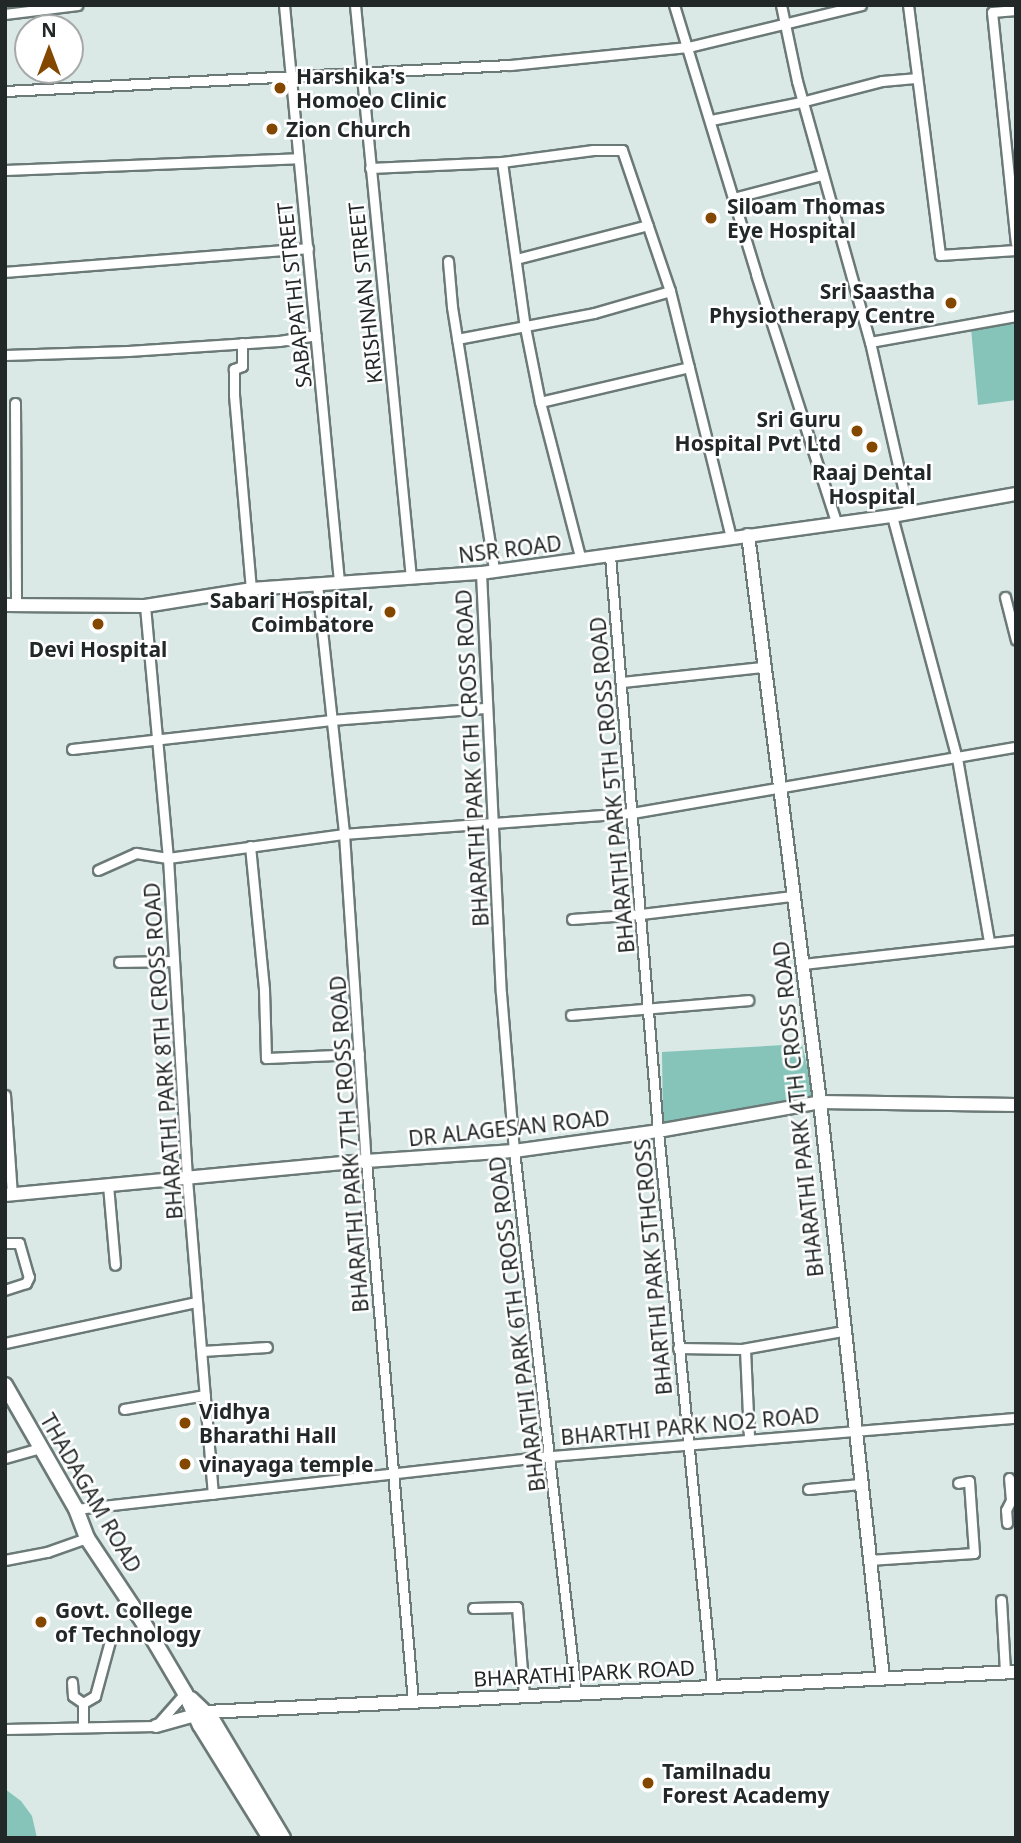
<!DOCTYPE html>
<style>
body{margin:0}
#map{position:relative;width:1021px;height:1843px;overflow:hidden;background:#dae9e6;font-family:"Noto Sans",sans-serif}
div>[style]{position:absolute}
.green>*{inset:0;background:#86c4ba}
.roads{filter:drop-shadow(2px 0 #6b7977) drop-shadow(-2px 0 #6b7977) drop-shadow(0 2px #6b7977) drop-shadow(0 -2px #6b7977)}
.street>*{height:9px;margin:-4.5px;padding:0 4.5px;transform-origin:4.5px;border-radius:4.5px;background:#fff}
.secondary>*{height:12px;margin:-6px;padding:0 6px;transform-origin:6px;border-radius:6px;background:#fff}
.primary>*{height:14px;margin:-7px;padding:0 7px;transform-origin:7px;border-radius:7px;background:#fff}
.dots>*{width:19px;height:19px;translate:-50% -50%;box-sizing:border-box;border:4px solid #fff;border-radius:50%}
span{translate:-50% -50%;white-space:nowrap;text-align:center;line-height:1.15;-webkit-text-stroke:5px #fff;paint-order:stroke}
.poi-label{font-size:21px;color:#222827;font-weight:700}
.left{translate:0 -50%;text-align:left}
.right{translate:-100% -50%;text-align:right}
.street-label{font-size:21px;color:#222827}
.frame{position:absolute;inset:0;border:7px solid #222827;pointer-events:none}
.north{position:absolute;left:14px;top:14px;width:70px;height:70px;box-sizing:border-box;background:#fff;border:2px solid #a7a9a9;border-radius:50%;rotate:0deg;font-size:19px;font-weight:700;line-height:28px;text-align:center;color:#222827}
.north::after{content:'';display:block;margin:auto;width:24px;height:32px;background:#834700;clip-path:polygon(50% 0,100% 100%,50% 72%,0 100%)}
</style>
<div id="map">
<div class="green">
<i style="clip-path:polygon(1015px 324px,1016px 400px,978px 405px,971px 328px)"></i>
<i style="clip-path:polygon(802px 1044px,815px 1099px,663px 1125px,662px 1052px)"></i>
<i style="clip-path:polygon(5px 1789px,21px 1801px,32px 1816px,37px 1838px,5px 1838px)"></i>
</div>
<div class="roads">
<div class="street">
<i style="left:284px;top:5px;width:580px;rotate:84.55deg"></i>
<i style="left:355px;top:5px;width:576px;rotate:84.42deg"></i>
<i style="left:674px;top:5px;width:281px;rotate:73deg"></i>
<i style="left:756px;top:274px;width:261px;rotate:72.1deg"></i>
<i style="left:781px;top:5px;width:78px;rotate:78.1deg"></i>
<i style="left:797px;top:81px;width:271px;rotate:74.4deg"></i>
<i style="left:870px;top:342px;width:175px;rotate:77.2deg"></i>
<i style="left:908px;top:5px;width:252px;rotate:82.7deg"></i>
<i style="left:940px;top:255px;width:76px;rotate:-3.8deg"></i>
<i style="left:1016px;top:10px;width:24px;rotate:175deg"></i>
<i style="left:992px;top:12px;width:232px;rotate:84.1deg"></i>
<i style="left:5px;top:14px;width:73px;rotate:-7.1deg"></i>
<i style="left:5px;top:91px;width:506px;rotate:-2.95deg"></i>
<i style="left:510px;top:65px;width:179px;rotate:-5.8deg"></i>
<i style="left:688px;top:47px;width:178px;rotate:-13.6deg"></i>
<i style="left:711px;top:120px;width:92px;rotate:-11.3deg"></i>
<i style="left:801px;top:102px;width:84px;rotate:-14.5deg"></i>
<i style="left:882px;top:81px;width:33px;rotate:-5deg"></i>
<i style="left:502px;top:162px;width:167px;rotate:82.1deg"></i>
<i style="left:525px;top:327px;width:76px;rotate:78.7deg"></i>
<i style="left:540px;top:402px;width:163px;rotate:75.5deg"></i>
<i style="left:370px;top:168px;width:132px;rotate:-2.6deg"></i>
<i style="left:502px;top:162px;width:92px;rotate:-7.5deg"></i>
<i style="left:593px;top:150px;width:29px"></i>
<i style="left:622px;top:150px;width:149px;rotate:71.2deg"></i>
<i style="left:670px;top:291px;width:253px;rotate:76.1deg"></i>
<i style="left:5px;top:170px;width:293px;rotate:-2.3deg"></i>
<i style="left:733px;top:198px;width:92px;rotate:-14.5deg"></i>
<i style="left:516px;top:259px;width:136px;rotate:-14.4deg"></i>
<i style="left:448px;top:261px;width:46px;rotate:85deg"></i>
<i style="left:452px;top:307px;width:266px;rotate:80.9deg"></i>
<i style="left:5px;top:272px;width:304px;rotate:-4.5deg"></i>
<i style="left:457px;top:339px;width:139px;rotate:-10.7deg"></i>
<i style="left:594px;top:313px;width:79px;rotate:-16.1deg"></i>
<i style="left:870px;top:342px;width:148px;rotate:-10.1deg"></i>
<i style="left:242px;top:343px;width:23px;rotate:90deg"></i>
<i style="left:242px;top:366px;width:9px;rotate:159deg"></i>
<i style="left:234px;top:369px;width:26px;rotate:90deg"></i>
<i style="left:234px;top:395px;width:195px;rotate:85deg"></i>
<i style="left:5px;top:355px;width:123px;rotate:-1.9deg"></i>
<i style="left:128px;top:351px;width:151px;rotate:-3.8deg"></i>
<i style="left:279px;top:341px;width:37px;rotate:-9deg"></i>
<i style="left:540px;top:402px;width:153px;rotate:-13.2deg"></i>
<i style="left:15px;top:403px;width:202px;rotate:89.7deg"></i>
<i style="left:892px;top:516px;width:251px;rotate:75deg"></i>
<i style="left:957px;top:758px;width:187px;rotate:80.1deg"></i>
<i style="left:610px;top:556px;width:577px;rotate:85.23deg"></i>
<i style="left:658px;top:1131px;width:558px;rotate:84.44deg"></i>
<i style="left:481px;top:573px;width:420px;rotate:87.3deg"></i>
<i style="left:501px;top:993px;width:159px;rotate:85.3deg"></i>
<i style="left:514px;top:1151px;width:546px;rotate:83.47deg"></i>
<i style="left:317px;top:584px;width:251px;rotate:83.8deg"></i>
<i style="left:344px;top:834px;width:328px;rotate:86.2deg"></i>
<i style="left:366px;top:1161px;width:542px;rotate:85.03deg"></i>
<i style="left:1005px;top:597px;width:44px;rotate:75.7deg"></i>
<i style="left:145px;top:606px;width:253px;rotate:84.8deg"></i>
<i style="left:168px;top:858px;width:322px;rotate:86.6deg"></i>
<i style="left:187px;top:1179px;width:316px;rotate:85.3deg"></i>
<i style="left:622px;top:682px;width:141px;rotate:-6.1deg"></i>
<i style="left:72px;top:749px;width:261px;rotate:-6.4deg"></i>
<i style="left:331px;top:720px;width:154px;rotate:-4.5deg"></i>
<i style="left:250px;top:846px;width:145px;rotate:84.4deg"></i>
<i style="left:264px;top:990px;width:68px;rotate:88.3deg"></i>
<i style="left:266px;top:1058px;width:93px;rotate:-2.5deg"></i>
<i style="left:98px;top:870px;width:42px;rotate:-24.1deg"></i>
<i style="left:136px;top:853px;width:32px;rotate:9deg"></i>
<i style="left:168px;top:858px;width:178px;rotate:-7.8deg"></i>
<i style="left:344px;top:834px;width:289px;rotate:-4.2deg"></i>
<i style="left:632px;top:813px;width:390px;rotate:-9.8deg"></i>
<i style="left:572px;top:919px;width:69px;rotate:-4.1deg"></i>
<i style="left:641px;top:914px;width:153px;rotate:-6.8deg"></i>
<i style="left:119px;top:962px;width:55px;rotate:-1deg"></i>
<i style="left:803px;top:964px;width:214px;rotate:-6.4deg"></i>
<i style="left:571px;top:1015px;width:178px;rotate:-4.8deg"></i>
<i style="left:5px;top:1095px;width:99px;rotate:86deg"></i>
<i style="left:108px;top:1185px;width:80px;rotate:85deg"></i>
<i style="left:5px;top:1243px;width:14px"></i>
<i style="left:19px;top:1243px;width:35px;rotate:74deg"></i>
<i style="left:29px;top:1277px;width:7px;rotate:117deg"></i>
<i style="left:26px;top:1283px;width:22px;rotate:162deg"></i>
<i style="left:5px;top:1343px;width:196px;rotate:-12.1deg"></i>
<i style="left:678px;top:1348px;width:64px;rotate:0.9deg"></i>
<i style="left:742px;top:1349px;width:103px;rotate:-10.1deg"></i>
<i style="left:745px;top:1349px;width:89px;rotate:87.4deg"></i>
<i style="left:202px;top:1351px;width:65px;rotate:-3.5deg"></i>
<i style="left:124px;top:1409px;width:82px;rotate:-9.8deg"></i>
<i style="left:5px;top:1458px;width:37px;rotate:-16deg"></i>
<i style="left:808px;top:1489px;width:52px;rotate:-5.5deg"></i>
<i style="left:76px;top:1509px;width:478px;rotate:-6.4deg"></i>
<i style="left:551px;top:1456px;width:467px;rotate:-4.7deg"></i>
<i style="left:1007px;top:1523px;width:13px;rotate:-94deg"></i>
<i style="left:1006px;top:1510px;width:11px;rotate:-63deg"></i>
<i style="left:1011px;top:1500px;width:22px;rotate:-95deg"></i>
<i style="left:5px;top:1560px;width:43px;rotate:-10.8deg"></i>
<i style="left:47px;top:1552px;width:42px;rotate:-19.3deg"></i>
<i style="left:869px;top:1560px;width:105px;rotate:-3.8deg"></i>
<i style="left:974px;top:1553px;width:72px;rotate:-94deg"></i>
<i style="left:969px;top:1481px;width:11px;rotate:170deg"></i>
<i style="left:1001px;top:1600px;width:72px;rotate:86.8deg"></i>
<i style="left:473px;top:1608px;width:44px;rotate:-1.3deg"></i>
<i style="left:517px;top:1607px;width:88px;rotate:85.5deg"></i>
<i style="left:72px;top:1682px;width:14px;rotate:86deg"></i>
<i style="left:73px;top:1696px;width:12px;rotate:35deg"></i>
<i style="left:83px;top:1703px;width:14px;rotate:-30deg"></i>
<i style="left:95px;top:1696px;width:61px;rotate:-74.8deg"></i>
<i style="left:83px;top:1727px;width:24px;rotate:-90deg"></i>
<i style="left:5px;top:1729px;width:151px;rotate:-1.1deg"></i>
<i style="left:156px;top:1726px;width:44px;rotate:-48.7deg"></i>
</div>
<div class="secondary">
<i style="left:748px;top:535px;width:572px;rotate:82.76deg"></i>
<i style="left:820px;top:1102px;width:579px;rotate:83.76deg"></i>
<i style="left:5px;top:605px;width:140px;rotate:0.4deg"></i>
<i style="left:145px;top:606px;width:107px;rotate:-9.1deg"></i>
<i style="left:251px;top:589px;width:231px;rotate:-4deg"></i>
<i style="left:481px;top:573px;width:415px;rotate:-7.9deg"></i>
<i style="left:892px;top:516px;width:126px;rotate:-10.1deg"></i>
<i style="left:5px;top:1195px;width:363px;rotate:-5.4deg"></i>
<i style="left:366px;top:1161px;width:148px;rotate:-3.9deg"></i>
<i style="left:514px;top:1151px;width:145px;rotate:-7.9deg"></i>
<i style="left:658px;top:1131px;width:165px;rotate:-10.1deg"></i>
<i style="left:820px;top:1102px;width:196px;rotate:0.9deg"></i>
<i style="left:156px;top:1726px;width:52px;rotate:-15.6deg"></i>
<i style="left:206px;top:1712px;width:811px;rotate:-2.83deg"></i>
</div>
<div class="primary">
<i style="left:5px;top:1385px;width:143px;rotate:60.2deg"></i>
<i style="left:76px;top:1509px;width:31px;rotate:69deg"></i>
<i style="left:87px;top:1538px;width:101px;rotate:56.3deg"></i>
<i style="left:143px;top:1622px;width:82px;rotate:59.4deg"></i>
<i style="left:185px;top:1693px;width:35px;rotate:65deg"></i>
<i style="left:200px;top:1725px;width:133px;rotate:58.2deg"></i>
<i style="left:191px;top:1699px;width:29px;rotate:44deg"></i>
<i style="left:212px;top:1719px;width:139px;rotate:59.2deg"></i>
</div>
</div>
<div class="dots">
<i style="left:280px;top:88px;background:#834700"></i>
<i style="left:272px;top:129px;background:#834700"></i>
<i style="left:711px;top:218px;background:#834700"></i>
<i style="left:951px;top:303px;background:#834700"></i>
<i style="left:857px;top:431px;background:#834700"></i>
<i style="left:872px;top:447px;background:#834700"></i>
<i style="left:390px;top:612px;background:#834700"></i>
<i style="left:98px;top:624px;background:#834700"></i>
<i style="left:185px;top:1423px;background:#834700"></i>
<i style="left:185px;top:1464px;background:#834700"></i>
<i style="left:41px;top:1622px;background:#834700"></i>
<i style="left:648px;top:1783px;background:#834700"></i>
</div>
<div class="poi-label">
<span class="left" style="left:296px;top:88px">Harshika's<br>Homoeo Clinic</span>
<span class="left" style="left:286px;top:129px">Zion Church</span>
<span class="left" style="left:727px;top:218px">Siloam Thomas<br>Eye Hospital</span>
<span class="right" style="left:935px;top:303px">Sri Saastha<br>Physiotherapy Centre</span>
<span class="right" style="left:841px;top:431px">Sri Guru<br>Hospital Pvt Ltd</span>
<span style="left:872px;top:484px">Raaj Dental<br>Hospital</span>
<span class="right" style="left:374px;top:612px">Sabari Hospital,<br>Coimbatore</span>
<span style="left:98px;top:649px">Devi Hospital</span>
<span class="left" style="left:199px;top:1423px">Vidhya<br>Bharathi Hall</span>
<span class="left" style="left:199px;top:1464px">vinayaga temple</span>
<span class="left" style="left:55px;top:1622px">Govt. College<br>of Technology</span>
<span class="left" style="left:662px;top:1783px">Tamilnadu<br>Forest Academy</span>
</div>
<div class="street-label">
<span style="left:365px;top:293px;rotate:-96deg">KRISHNAN STREET</span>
<span style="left:294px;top:295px;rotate:-96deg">SABAPATHI STREET</span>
<span style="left:510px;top:549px;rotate:-7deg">NSR ROAD</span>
<span style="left:472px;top:758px;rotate:-93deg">BHARATHI PARK 6TH CROSS ROAD</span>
<span style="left:612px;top:785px;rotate:-95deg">BHARATHI PARK 5TH CROSS ROAD</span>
<span style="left:163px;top:1051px;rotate:-94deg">BHARATHI PARK 8TH CROSS ROAD</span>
<span style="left:798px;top:1109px;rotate:-96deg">BHARATHI PARK 4TH CROSS ROAD</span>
<span style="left:509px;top:1128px;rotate:-6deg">DR ALAGESAN ROAD</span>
<span style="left:349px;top:1144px;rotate:-94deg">BHARATHI PARK 7TH CROSS ROAD</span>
<span style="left:653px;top:1267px;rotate:-95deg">BHARTHI PARK 5THCROSS</span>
<span style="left:517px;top:1324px;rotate:-97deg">BHARATHI PARK 6TH CROSS ROAD</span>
<span style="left:690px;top:1426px;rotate:-5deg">BHARTHI PARK NO2 ROAD</span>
<span style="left:91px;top:1493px;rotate:60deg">THADAGAM ROAD</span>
<span style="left:584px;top:1673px;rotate:-3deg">BHARATHI PARK ROAD</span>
</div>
<div class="frame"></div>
<div class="north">N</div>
</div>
